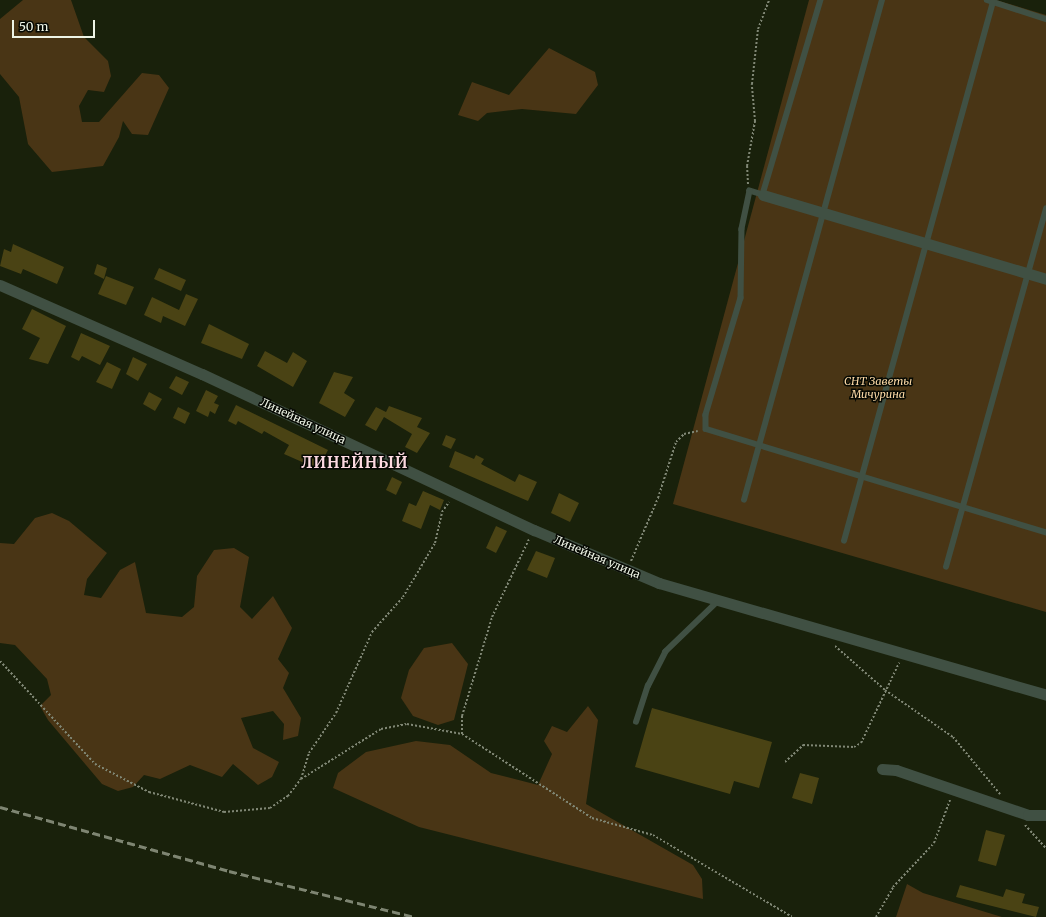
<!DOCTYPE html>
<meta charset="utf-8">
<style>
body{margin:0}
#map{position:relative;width:1046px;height:917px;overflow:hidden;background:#19210b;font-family:Merriweather,serif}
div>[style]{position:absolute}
.green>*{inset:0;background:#493515}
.building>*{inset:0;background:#4a4314}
.path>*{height:2px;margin-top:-1px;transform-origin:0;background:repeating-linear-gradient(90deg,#808775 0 2px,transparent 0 4px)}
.service>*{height:5.5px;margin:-2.75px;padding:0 2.75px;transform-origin:2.75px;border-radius:2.75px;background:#405043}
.minor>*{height:11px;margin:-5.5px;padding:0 5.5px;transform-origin:5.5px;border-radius:5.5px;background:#405043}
.rail>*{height:3px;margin-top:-1.5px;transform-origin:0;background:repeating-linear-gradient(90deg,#7e8572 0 8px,transparent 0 12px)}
span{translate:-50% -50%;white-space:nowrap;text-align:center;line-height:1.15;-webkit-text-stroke:3px #060903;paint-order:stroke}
.park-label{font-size:11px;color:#fddaa6;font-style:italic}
.street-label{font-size:11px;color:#eef4e6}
.district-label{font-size:15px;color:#fddae1;font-weight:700;letter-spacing:1px}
.scale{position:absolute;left:12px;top:20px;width:83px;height:18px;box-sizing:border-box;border:2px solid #eef4e6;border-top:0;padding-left:5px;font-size:12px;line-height:14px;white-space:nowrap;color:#eef4e6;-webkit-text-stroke:3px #060903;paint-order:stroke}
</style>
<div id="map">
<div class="green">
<i style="clip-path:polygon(23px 0,71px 0,84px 37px,108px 61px,111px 76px,104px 92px,88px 90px,79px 106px,82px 122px,99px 122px,142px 73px,159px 75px,169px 88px,148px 135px,132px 134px,123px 121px,119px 137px,103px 166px,52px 172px,28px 144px,19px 97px,0 74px,0 19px)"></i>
<i style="clip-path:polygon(809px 0,996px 0,1046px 15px,1046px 612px,673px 504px)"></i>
<i style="clip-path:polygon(549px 48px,595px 72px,598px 85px,576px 114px,522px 109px,487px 113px,478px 121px,458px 115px,472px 82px,509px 95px)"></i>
<i style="clip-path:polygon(52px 513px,69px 521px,107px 553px,87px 579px,84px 595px,101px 598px,120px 570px,135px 562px,146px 613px,182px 617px,194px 607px,197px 576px,214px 550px,234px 548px,249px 557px,240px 607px,252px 619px,273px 596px,292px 628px,278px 659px,289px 673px,283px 688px,301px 718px,298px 736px,283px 740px,284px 724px,273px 711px,241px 718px,253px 748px,279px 762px,272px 777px,258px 785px,233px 764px,222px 777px,190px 765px,160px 779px,144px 775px,133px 787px,118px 791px,102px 784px,48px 720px,40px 706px,51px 695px,47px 679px,15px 645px,0 643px,0 543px,14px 544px,35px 518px)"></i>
<i style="clip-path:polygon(452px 643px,468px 664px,454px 720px,438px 725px,413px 716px,401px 698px,409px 670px,424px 648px)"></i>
<i style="clip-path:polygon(588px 706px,598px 720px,586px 804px,693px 865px,702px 879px,703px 899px,419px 827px,333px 788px,338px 773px,366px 752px,416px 741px,450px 745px,491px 773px,538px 785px,552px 754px,544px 741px,552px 726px,567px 732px)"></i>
<i style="clip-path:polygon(907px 884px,923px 893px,1002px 917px,896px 917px)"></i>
</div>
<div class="building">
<i style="clip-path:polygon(13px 244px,64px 267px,57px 284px,23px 269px,21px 274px,0 266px,4px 249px,11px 252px)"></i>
<i style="clip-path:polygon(97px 264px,107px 268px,104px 279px,94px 274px)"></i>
<i style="clip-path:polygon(159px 268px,186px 280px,181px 291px,154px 279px)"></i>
<i style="clip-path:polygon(106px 276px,134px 287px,126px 305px,98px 294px)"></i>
<i style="clip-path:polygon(186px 294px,198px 299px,185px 326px,163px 316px,161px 323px,144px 315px,152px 297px,179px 310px)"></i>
<i style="clip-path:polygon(32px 309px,66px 326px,48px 364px,29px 359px,40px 338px,22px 329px)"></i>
<i style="clip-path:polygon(209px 324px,249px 344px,242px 359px,201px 343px)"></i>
<i style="clip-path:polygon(81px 333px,110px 346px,100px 365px,82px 356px,79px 361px,71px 357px)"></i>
<i style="clip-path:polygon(265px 351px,287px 363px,293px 352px,307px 361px,293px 387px,257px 366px)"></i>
<i style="clip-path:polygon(133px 357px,147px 364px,138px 381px,126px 374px)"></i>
<i style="clip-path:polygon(107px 362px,121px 369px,112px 389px,96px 382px)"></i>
<i style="clip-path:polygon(334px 372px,353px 377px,344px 393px,355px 400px,345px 417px,319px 403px)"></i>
<i style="clip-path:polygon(176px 376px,189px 382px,182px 395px,169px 388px)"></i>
<i style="clip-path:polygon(206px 390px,218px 396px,214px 403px,219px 405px,215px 414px,210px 411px,208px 417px,196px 411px)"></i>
<i style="clip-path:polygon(149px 392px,162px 399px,155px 411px,143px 404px)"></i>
<i style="clip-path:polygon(236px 405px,328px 450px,318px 469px,284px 454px,289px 445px,264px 431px,262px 434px,238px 421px,236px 425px,228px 421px)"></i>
<i style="clip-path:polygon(389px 406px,422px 418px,417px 427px,430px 433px,417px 453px,405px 447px,412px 434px,384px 417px,376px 431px,365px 425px,376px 407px,386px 412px)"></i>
<i style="clip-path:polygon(178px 407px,190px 413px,185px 424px,173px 418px)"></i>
<i style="clip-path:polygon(446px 435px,456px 439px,451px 449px,442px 445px)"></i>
<i style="clip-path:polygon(455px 451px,474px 459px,476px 455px,484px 459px,481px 464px,515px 482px,519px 474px,537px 482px,528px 501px,449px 467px)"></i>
<i style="clip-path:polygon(392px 477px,402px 482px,396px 495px,386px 490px)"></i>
<i style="clip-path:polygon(423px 491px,444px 500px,440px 510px,430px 505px,421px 529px,402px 521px,409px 503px,416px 506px)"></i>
<i style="clip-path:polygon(559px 493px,579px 503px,570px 522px,551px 513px)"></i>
<i style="clip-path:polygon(496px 526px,507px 531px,496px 553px,486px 548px)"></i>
<i style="clip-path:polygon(536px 551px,555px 558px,547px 578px,527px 570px)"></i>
<i style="clip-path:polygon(652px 708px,772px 742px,759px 788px,734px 781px,730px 794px,635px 767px)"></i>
<i style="clip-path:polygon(800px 773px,819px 778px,812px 804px,792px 798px)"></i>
<i style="clip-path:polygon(986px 830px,1005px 835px,996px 866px,978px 861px)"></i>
<i style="clip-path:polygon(960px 885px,1003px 897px,1006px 889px,1025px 894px,1022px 903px,1039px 907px,1036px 917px,956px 897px)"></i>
</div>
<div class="path">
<i style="left:748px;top:184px;width:18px;rotate:-93deg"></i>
<i style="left:747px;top:166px;width:46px;rotate:-79.9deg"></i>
<i style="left:755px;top:121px;width:37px;rotate:-95deg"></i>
<i style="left:752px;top:84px;width:55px;rotate:-83.8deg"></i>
<i style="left:758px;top:29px;width:31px;rotate:-69deg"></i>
<i style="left:631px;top:561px;width:69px;rotate:-66.8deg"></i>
<i style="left:658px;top:498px;width:59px;rotate:-72.2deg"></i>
<i style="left:676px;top:442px;width:11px;rotate:-45deg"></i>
<i style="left:684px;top:434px;width:14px;rotate:-12deg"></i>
<i style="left:835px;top:646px;width:67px;rotate:41.3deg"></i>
<i style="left:885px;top:690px;width:83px;rotate:34.7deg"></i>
<i style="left:953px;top:737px;width:74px;rotate:50.5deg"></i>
<i style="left:0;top:661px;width:140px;rotate:47.3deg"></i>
<i style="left:95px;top:764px;width:61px;rotate:27.4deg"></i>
<i style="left:149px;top:792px;width:78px;rotate:14.9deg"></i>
<i style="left:224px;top:812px;width:46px;rotate:-5deg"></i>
<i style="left:270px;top:808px;width:22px;rotate:-34deg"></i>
<i style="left:288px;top:796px;width:21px;rotate:-53deg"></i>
<i style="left:301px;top:779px;width:94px;rotate:-32deg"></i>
<i style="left:381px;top:729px;width:26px;rotate:-11deg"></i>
<i style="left:407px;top:724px;width:56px;rotate:10.3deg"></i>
<i style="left:462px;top:734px;width:155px;rotate:32.9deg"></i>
<i style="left:592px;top:818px;width:63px;rotate:15.6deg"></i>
<i style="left:653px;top:835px;width:161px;rotate:30.5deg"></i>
<i style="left:462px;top:734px;width:18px;rotate:-90deg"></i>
<i style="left:462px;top:716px;width:103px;rotate:-73.1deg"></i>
<i style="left:492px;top:617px;width:86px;rotate:-64.6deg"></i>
<i style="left:785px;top:762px;width:25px;rotate:-43deg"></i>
<i style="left:803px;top:745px;width:51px;rotate:2.2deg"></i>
<i style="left:854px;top:747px;width:8px;rotate:-30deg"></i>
<i style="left:861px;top:743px;width:89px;rotate:-64.6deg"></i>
<i style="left:301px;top:779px;width:27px;rotate:-73deg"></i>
<i style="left:309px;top:753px;width:48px;rotate:-56deg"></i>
<i style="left:336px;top:713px;width:89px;rotate:-66deg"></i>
<i style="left:372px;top:632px;width:47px;rotate:-48.5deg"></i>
<i style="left:403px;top:597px;width:63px;rotate:-59.3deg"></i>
<i style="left:435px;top:543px;width:32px;rotate:-77deg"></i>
<i style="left:442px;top:512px;width:12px;rotate:-55deg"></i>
<i style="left:1025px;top:825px;width:31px;rotate:48deg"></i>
<i style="left:876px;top:917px;width:34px;rotate:-60deg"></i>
<i style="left:893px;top:887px;width:60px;rotate:-47deg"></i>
<i style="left:934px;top:843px;width:46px;rotate:-69.6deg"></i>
</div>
<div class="service">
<i style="left:821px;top:0;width:203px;rotate:106.6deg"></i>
<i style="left:763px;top:195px;width:14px;rotate:-163deg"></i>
<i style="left:750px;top:191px;width:39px;rotate:102deg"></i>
<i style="left:742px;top:229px;width:69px;rotate:90.8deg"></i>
<i style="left:741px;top:298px;width:122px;rotate:106.7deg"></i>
<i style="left:706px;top:415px;width:14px;rotate:90deg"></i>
<i style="left:706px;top:429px;width:355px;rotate:16.9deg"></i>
<i style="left:987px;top:0;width:62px;rotate:17.9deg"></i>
<i style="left:744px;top:500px;width:519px;rotate:-74.57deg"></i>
<i style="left:844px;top:541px;width:559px;rotate:-74.55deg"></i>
<i style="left:946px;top:567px;width:372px;rotate:-74.4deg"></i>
<i style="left:636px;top:722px;width:38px;rotate:-72deg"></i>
<i style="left:648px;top:686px;width:38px;rotate:-63deg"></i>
<i style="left:665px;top:652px;width:72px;rotate:-43.9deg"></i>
</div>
<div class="minor">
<i style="left:763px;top:195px;width:295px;rotate:16.5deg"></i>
<i style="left:0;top:285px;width:221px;rotate:23.8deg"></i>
<i style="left:202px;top:374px;width:367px;rotate:25.2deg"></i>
<i style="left:534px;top:530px;width:136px;rotate:23deg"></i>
<i style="left:659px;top:583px;width:403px;rotate:16.1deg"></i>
<i style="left:882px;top:769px;width:14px;rotate:4deg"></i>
<i style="left:896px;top:770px;width:139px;rotate:18.8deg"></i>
<i style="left:1028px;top:815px;width:18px"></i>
</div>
<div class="rail">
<i style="left:0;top:807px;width:238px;rotate:15.6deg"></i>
<i style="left:229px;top:871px;width:192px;rotate:13.9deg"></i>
</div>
<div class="park-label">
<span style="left:878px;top:388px">СНТ Заветы<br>Мичурина</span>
</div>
<div class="street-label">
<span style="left:303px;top:421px;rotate:25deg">Линейная улица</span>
<span style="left:597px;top:557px;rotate:23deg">Линейная улица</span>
</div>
<div class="district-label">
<span style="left:355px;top:463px">ЛИНЕЙНЫЙ</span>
</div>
<div class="scale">50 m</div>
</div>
